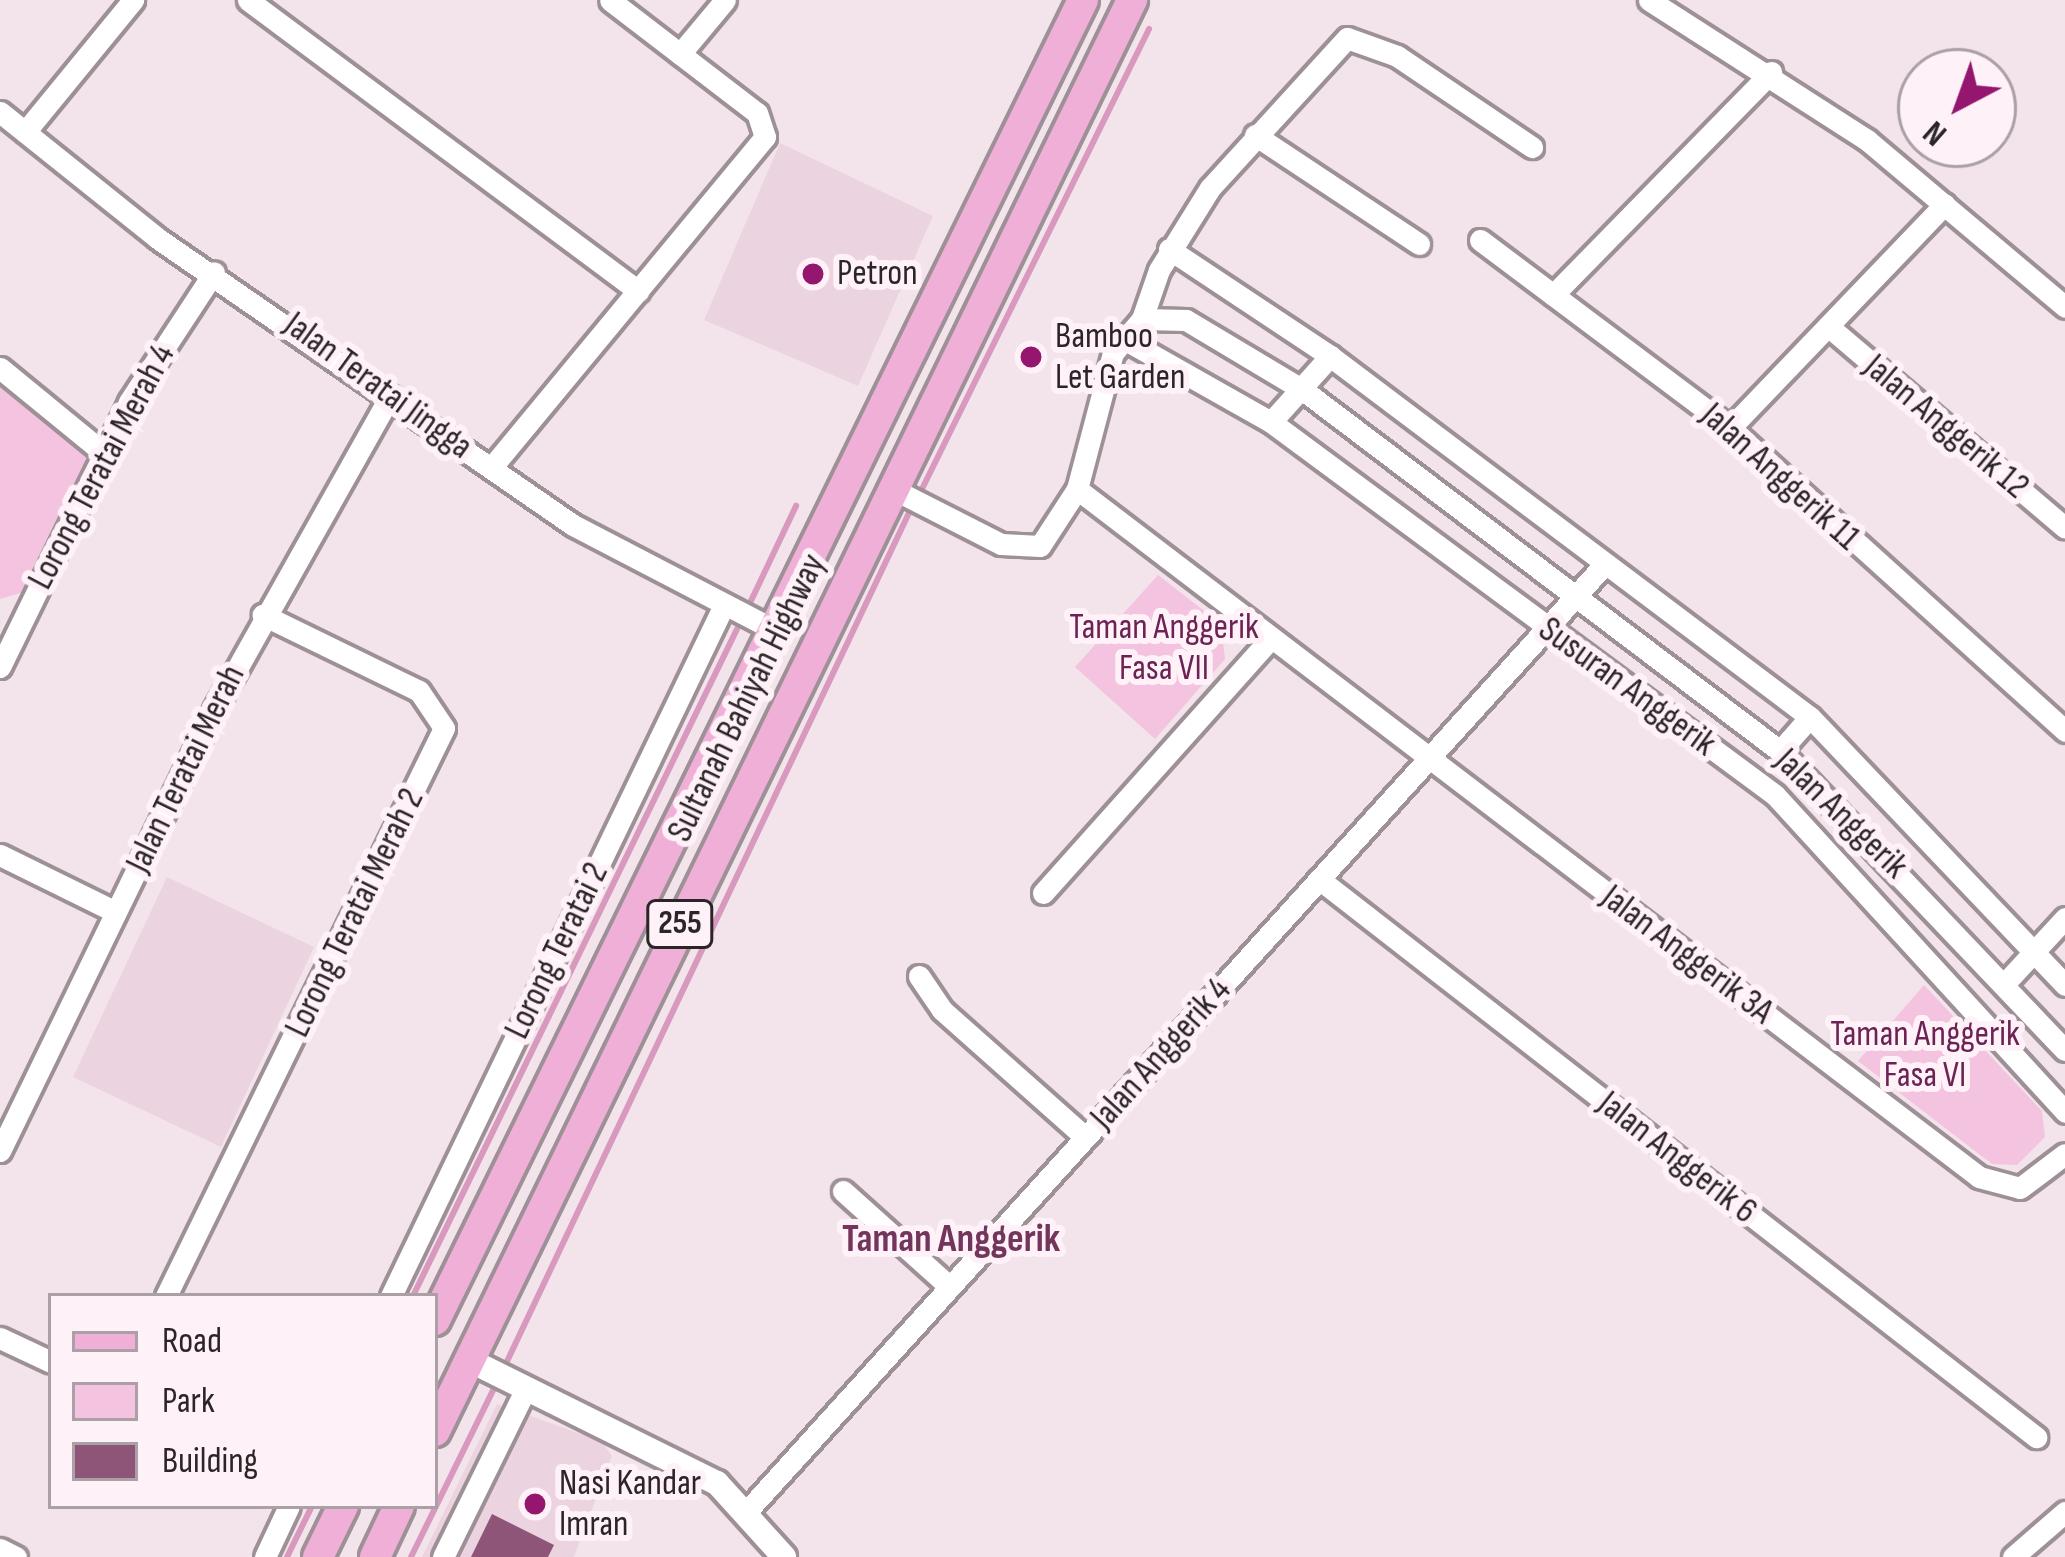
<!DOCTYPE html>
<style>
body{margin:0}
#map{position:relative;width:2065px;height:1557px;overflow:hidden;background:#f3e4ec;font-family:"Sofia Sans Condensed",sans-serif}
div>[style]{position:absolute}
.built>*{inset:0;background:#ebd4e0}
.green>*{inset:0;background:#f4c3df}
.stream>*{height:6px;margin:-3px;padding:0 3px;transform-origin:3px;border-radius:3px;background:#d998bd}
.building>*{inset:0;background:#8f5578}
.roads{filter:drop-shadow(3px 0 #9e9097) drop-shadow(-3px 0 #9e9097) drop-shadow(0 3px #9e9097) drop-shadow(0 -3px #9e9097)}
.minor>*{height:21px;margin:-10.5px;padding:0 10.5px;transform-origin:10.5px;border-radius:10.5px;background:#fff}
.tertiary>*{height:24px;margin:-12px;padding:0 12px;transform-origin:12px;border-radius:12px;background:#fff}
.primary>*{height:30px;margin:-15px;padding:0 15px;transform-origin:15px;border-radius:15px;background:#efafd6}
.dots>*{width:33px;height:33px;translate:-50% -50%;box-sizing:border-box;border:6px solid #fef2f8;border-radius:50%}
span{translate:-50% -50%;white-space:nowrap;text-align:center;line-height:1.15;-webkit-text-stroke:12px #fef2f8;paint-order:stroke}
.shield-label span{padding:3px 9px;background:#fef2f8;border:3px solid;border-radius:9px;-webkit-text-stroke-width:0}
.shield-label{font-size:33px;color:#2b2528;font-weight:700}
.poi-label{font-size:36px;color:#2b2528}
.left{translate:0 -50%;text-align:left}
.street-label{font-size:36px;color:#2b2528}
.park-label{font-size:36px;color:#6c2253}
.neighbourhood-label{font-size:39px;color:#73355c;font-weight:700}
.legend{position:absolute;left:48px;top:1293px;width:390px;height:216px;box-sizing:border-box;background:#fef2f8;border:3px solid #aaa0a5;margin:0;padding:15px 21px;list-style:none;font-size:36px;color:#2b2528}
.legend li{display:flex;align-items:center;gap:24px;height:60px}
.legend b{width:60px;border:3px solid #aaa0a5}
.north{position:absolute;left:1897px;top:48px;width:120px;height:120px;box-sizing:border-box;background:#fef2f8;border:3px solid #aaa0a5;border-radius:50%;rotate:221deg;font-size:33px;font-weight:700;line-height:48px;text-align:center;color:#2b2528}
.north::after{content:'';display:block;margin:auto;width:42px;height:54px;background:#95166f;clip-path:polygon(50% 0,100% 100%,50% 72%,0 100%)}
</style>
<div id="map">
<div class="built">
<i style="clip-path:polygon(780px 143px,933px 216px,858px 386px,704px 320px)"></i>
<i style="clip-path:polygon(167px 877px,314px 947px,221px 1147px,73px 1077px)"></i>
<i style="clip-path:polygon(497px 1404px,601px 1441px,612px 1456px,574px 1557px,422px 1557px)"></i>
</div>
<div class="green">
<i style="clip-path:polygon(0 375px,93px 452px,27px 591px,0 599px)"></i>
<i style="clip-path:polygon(1158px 575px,1221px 624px,1225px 659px,1155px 739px,1075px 667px)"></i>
<i style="clip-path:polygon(1924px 985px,2042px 1111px,2045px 1137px,2017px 1165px,1992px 1164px,1858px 1061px)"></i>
</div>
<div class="stream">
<i style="left:922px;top:489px;width:513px;rotate:-63.73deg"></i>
<i style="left:749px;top:605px;width:110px;rotate:-64.6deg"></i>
<i style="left:413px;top:1296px;width:742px;rotate:-64.09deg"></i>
<i style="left:502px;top:1372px;width:951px;rotate:-64.65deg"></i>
<i style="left:287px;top:1557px;width:57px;rotate:-63.9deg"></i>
<i style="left:411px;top:1557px;width:193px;rotate:-63.8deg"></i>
</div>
<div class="building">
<i style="clip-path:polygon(492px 1514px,554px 1545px,548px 1557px,471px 1557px)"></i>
</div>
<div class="roads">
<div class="minor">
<i style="left:248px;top:0;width:487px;rotate:36.7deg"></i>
<i style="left:1649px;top:0;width:259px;rotate:32.7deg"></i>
<i style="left:1867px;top:140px;width:259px;rotate:40.1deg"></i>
<i style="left:680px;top:54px;width:70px;rotate:-50.2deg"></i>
<i style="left:0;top:112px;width:201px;rotate:38.7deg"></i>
<i style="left:157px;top:238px;width:505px;rotate:34.6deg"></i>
<i style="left:573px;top:525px;width:228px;rotate:27.5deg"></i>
<i style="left:25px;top:132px;width:171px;rotate:-50.7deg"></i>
<i style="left:1255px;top:135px;width:197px;rotate:33.6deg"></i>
<i style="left:1480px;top:240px;width:313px;rotate:36.9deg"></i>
<i style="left:1730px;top:428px;width:452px;rotate:42.1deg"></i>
<i style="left:1169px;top:249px;width:193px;rotate:33.6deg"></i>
<i style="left:1330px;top:356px;width:601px;rotate:36.95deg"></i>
<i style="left:1810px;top:717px;width:370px;rotate:46.4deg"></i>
<i style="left:1553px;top:295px;width:312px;rotate:-45.6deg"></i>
<i style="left:1142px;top:319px;width:52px;rotate:-70.9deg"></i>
<i style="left:1159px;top:270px;width:97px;rotate:-58.1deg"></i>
<i style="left:1210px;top:188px;width:203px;rotate:-47.6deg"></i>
<i style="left:1347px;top:38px;width:53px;rotate:19.8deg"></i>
<i style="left:1397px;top:56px;width:163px;rotate:34deg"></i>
<i style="left:1828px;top:326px;width:311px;rotate:40.4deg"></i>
<i style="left:1124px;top:339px;width:169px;rotate:29.5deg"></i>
<i style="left:1271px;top:422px;width:627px;rotate:36.5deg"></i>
<i style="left:1775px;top:795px;width:430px;rotate:47.5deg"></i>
<i style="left:0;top:368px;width:134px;rotate:39.3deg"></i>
<i style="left:1271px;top:422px;width:89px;rotate:-48.2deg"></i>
<i style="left:1730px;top:428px;width:310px;rotate:-46.2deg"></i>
<i style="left:491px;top:468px;width:430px;rotate:-50.4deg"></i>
<i style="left:765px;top:137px;width:25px;rotate:-108deg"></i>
<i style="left:757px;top:113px;width:185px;rotate:-142.5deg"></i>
<i style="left:891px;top:488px;width:123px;rotate:27deg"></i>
<i style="left:1001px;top:544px;width:39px;rotate:3deg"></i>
<i style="left:1040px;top:546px;width:68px;rotate:-57deg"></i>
<i style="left:1077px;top:489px;width:141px;rotate:-75.2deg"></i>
<i style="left:1113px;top:353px;width:45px;rotate:-49.5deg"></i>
<i style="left:1142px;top:319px;width:44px;rotate:1.3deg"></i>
<i style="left:1186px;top:320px;width:136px;rotate:30.9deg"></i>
<i style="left:1303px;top:390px;width:598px;rotate:37.12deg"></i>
<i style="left:1780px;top:751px;width:413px;rotate:46.4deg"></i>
<i style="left:1077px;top:489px;width:1134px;rotate:37.33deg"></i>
<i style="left:1979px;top:1177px;width:42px;rotate:15deg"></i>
<i style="left:2020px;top:1188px;width:56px;rotate:-37.1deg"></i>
<i style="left:0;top:667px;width:295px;rotate:-64deg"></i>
<i style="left:129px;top:402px;width:155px;rotate:-56.8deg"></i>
<i style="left:1780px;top:751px;width:45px;rotate:-48.6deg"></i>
<i style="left:0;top:855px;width:129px;rotate:26.2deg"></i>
<i style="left:1319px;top:879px;width:909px;rotate:37.89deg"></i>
<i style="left:1043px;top:893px;width:342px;rotate:-48.2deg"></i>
<i style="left:919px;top:976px;width:41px;rotate:55.9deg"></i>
<i style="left:942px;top:1010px;width:191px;rotate:41.6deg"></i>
<i style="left:2006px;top:982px;width:87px;rotate:-47.3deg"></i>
<i style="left:0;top:1151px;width:492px;rotate:-64.1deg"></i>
<i style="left:215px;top:708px;width:358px;rotate:-60.7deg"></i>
<i style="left:843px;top:1191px;width:142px;rotate:41.9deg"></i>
<i style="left:166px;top:1296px;width:632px;rotate:-63.92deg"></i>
<i style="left:444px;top:728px;width:45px;rotate:-124deg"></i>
<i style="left:419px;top:691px;width:174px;rotate:-154deg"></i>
<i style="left:391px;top:1296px;width:767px;rotate:-64.27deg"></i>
<i style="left:0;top:1338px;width:56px;rotate:25.2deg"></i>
<i style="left:747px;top:1511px;width:1275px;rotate:-47.83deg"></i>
<i style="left:0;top:1549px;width:18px;rotate:27deg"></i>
<i style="left:265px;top:1557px;width:56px;rotate:-64.8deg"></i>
<i style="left:443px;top:1557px;width:188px;rotate:-63.8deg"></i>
<i style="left:2013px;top:1557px;width:69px;rotate:-40.9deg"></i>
</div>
<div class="tertiary">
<i style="left:469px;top:1360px;width:277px;rotate:26.4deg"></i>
<i style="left:717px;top:1483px;width:100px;rotate:47.8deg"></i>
</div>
<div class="primary">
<i style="left:435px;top:1320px;width:1470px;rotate:-63.85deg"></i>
<i style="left:435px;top:1431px;width:1592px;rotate:-64.03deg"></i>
<i style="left:318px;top:1557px;width:57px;rotate:-63.9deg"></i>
<i style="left:375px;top:1557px;width:56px;rotate:-64.8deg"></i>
</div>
</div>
<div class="dots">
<i style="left:813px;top:274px;background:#95166f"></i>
<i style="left:1031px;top:357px;background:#95166f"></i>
<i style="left:535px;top:1504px;background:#95166f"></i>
</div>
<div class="shield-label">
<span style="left:680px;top:924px">255</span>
</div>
<div class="poi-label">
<span class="left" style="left:837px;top:274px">Petron</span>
<span class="left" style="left:1055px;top:357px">Bamboo<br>Let Garden</span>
<span class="left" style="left:559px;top:1504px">Nasi Kandar<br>Imran</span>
</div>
<div class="street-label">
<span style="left:378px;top:386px;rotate:36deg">Jalan Teratai Jingga</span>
<span style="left:1946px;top:427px;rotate:40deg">Jalan Anggerik 12</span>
<span style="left:102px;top:467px;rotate:-62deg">Lorong Teratai Merah 4</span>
<span style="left:1780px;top:477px;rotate:42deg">Jalan Anggerik 11</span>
<span style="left:1627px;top:687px;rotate:36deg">Susuran Anggerik</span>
<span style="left:747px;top:698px;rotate:-64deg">Sultanah Bahiyah Highway</span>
<span style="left:186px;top:769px;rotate:-64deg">Jalan Teratai Merah</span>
<span style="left:1841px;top:814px;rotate:44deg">Jalan Anggerik</span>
<span style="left:355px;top:913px;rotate:-64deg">Lorong Teratai Merah 2</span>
<span style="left:557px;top:951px;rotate:-64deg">Lorong Teratai 2</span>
<span style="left:1687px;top:955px;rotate:37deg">Jalan Anggerik 3A</span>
<span style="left:1161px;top:1054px;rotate:-48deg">Jalan Anggerik 4</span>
<span style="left:1677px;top:1158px;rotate:38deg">Jalan Anggerik 6</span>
</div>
<div class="park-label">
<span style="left:1164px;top:648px">Taman Anggerik<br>Fasa VII</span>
<span style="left:1925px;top:1055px">Taman Anggerik<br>Fasa VI</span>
</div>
<div class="neighbourhood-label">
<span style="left:951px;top:1240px">Taman Anggerik</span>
</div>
<ul class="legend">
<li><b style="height:15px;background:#efafd6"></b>Road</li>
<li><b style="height:33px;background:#f4c3df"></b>Park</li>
<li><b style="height:33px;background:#8f5578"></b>Building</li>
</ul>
<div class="north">N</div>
</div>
